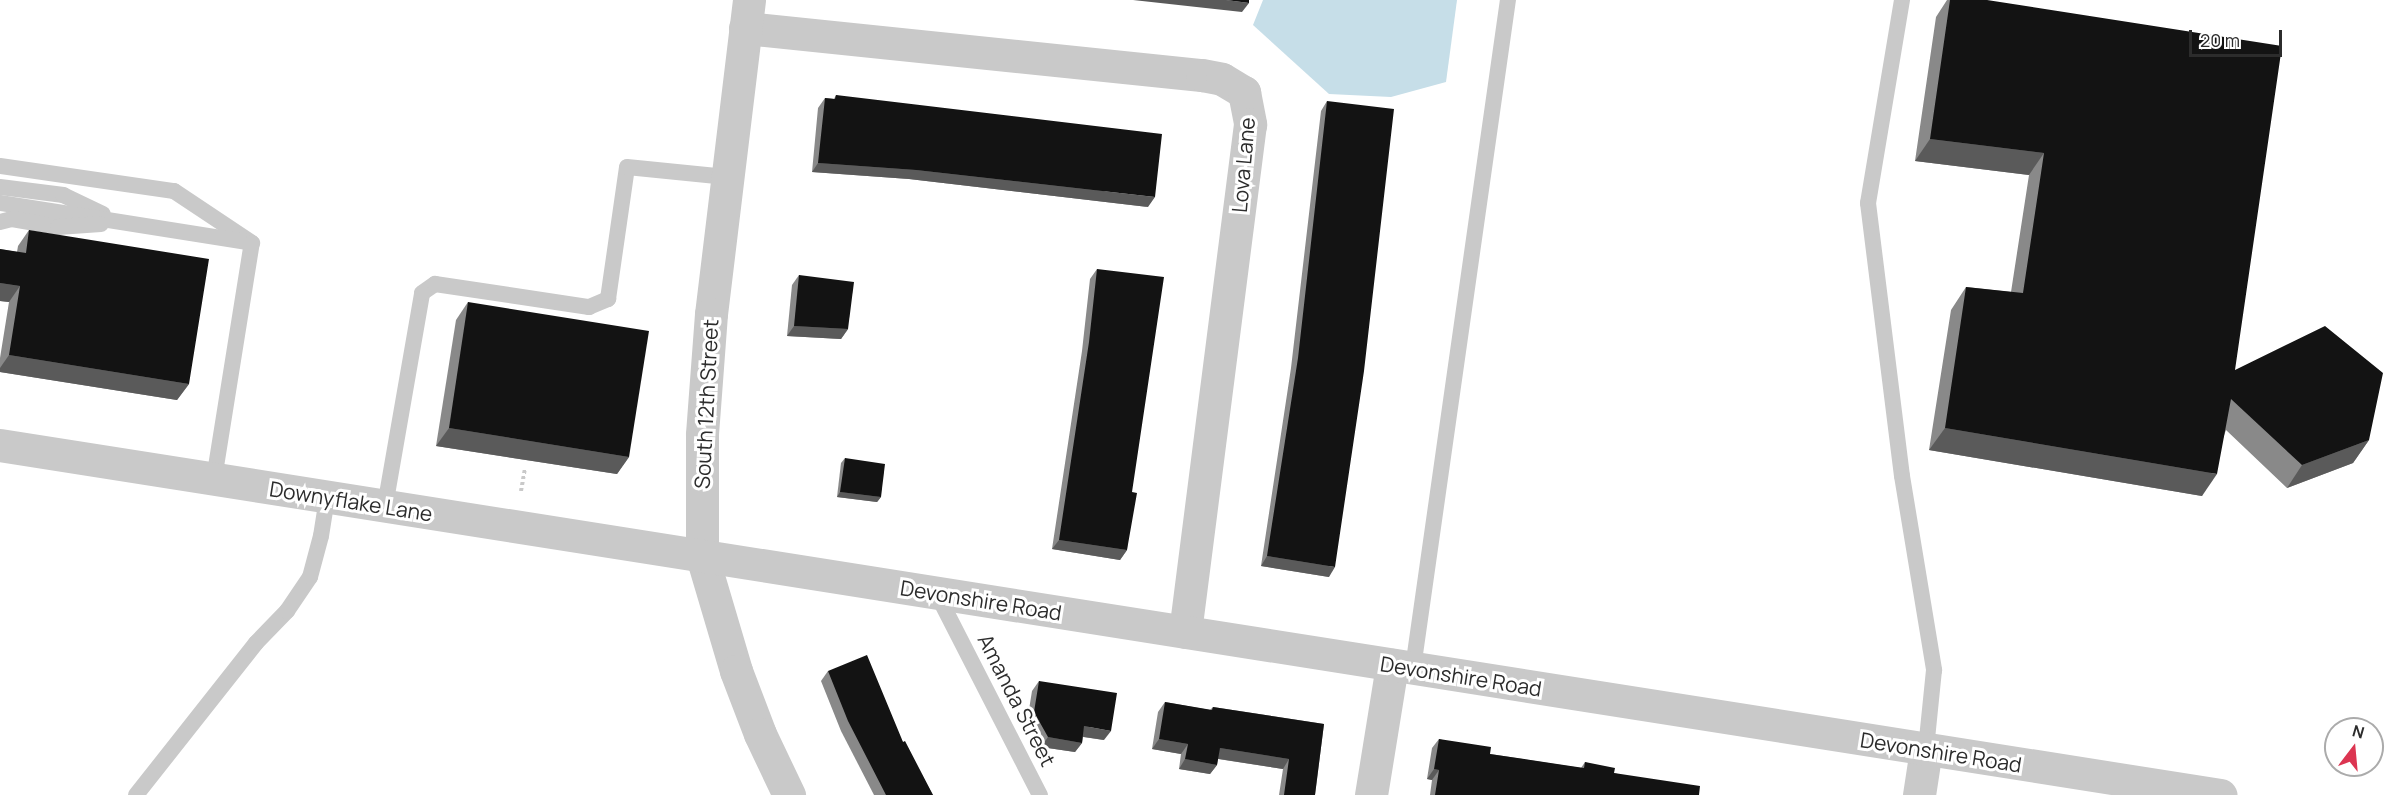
<!DOCTYPE html>
<style>
body{margin:0}
#map{position:relative;width:2402px;height:795px;overflow:hidden;background:#fff;font-family:Manrope,sans-serif}
div>[style]{position:absolute}
.water>*{inset:0;background:#c6dee8}
.path>*{height:4px;margin-top:-2px;transform-origin:0;background:repeating-linear-gradient(90deg,#c9c9c9 0 3px,transparent 0 6px)}
.service>*{height:16px;margin:-8px;padding:0 8px;transform-origin:8px;border-radius:8px;background:#c9c9c9}
.minor>*{height:33px;margin:-16.5px;padding:0 16.5px;transform-origin:16.5px;border-radius:16.5px;background:#c9c9c9}
.tertiary>*{height:33px;margin:-16.5px;padding:0 16.5px;transform-origin:16.5px;border-radius:16.5px;background:#c9c9c9}
.wall>*{inset:0;background:#898989}
.shaded-wall>*{inset:0;background:#5a5a5a}
.building>*{inset:0;background:#131313}
span{translate:-50% -50%;white-space:nowrap;text-align:center;line-height:1.15;-webkit-text-stroke:6px #fff;paint-order:stroke}
.street-label{font-size:21px;color:#2c2c2c}
.north{position:absolute;left:2324px;top:717px;width:60px;height:60px;box-sizing:border-box;background:#fff;border:2px solid #ababab;border-radius:50%;rotate:16deg;font-size:16px;font-weight:700;line-height:24px;text-align:center;color:#2c2c2c}
.north::after{content:'';display:block;margin:auto;width:21px;height:27px;background:#dc3551;clip-path:polygon(50% 0,100% 100%,50% 72%,0 100%)}
.scale{position:absolute;left:2189px;top:30px;width:93px;height:27px;box-sizing:border-box;border:3px solid #2c2c2c;border-top:0;padding-left:8px;font-size:18px;line-height:21px;white-space:nowrap;color:#2c2c2c;-webkit-text-stroke:4px #fff;paint-order:stroke}
</style>
<div id="map">
<div class="water">
<i style="clip-path:polygon(1263px 0,1457px 0,1446px 82px,1391px 97px,1329px 94px,1253px 25px)"></i>
</div>
<div class="path">
<i style="left:521px;top:491px;width:23px;rotate:-80deg"></i>
</div>
<div class="service">
<i style="left:1902px;top:0;width:206px;rotate:99.5deg"></i>
<i style="left:1868px;top:203px;width:275px;rotate:82.9deg"></i>
<i style="left:1902px;top:476px;width:197px;rotate:80.6deg"></i>
<i style="left:1934px;top:670px;width:79px;rotate:95.8deg"></i>
<i style="left:0;top:166px;width:176px;rotate:8.2deg"></i>
<i style="left:174px;top:191px;width:94px;rotate:33.7deg"></i>
<i style="left:0;top:187px;width:64px;rotate:7.2deg"></i>
<i style="left:63px;top:195px;width:44px;rotate:25.4deg"></i>
<i style="left:0;top:203px;width:249px;rotate:9deg"></i>
<i style="left:0;top:222px;width:12px;rotate:-14deg"></i>
<i style="left:12px;top:219px;width:47px;rotate:9.9deg"></i>
<i style="left:58px;top:227px;width:43px;rotate:-4deg"></i>
<i style="left:214px;top:479px;width:239px;rotate:-80.9deg"></i>
<i style="left:385px;top:506px;width:216px;rotate:-80.1deg"></i>
<i style="left:422px;top:293px;width:16px;rotate:-35deg"></i>
<i style="left:435px;top:284px;width:156px;rotate:8.5deg"></i>
<i style="left:589px;top:307px;width:21px;rotate:-23deg"></i>
<i style="left:608px;top:299px;width:133px;rotate:-81.8deg"></i>
<i style="left:627px;top:167px;width:100px;rotate:5.7deg"></i>
<i style="left:937px;top:594px;width:226px;rotate:62.9deg"></i>
<i style="left:1413px;top:668px;width:675px;rotate:-81.91deg"></i>
<i style="left:136px;top:795px;width:194px;rotate:-51.7deg"></i>
<i style="left:256px;top:643px;width:45px;rotate:-45.9deg"></i>
<i style="left:287px;top:611px;width:41px;rotate:-55.9deg"></i>
<i style="left:310px;top:577px;width:42px;rotate:-75deg"></i>
<i style="left:321px;top:536px;width:39px;rotate:-81deg"></i>
</div>
<div class="minor">
<i style="left:745px;top:28px;width:459px;rotate:5.9deg"></i>
<i style="left:1202px;top:75px;width:20px;rotate:11deg"></i>
<i style="left:1222px;top:79px;width:26px;rotate:31deg"></i>
<i style="left:1244px;top:92px;width:33px;rotate:79deg"></i>
<i style="left:1250px;top:124px;width:512px;rotate:97.29deg"></i>
<i style="left:1371px;top:795px;width:132px;rotate:-80.8deg"></i>
<i style="left:1919px;top:795px;width:47px;rotate:-81.3deg"></i>
</div>
<div class="tertiary">
<i style="left:749px;top:0;width:316px;rotate:96.9deg"></i>
<i style="left:711px;top:314px;width:121px;rotate:94.3deg"></i>
<i style="left:702px;top:435px;width:121px;rotate:90deg"></i>
<i style="left:702px;top:556px;width:120px;rotate:73.5deg"></i>
<i style="left:736px;top:671px;width:67px;rotate:69.1deg"></i>
<i style="left:760px;top:734px;width:68px;rotate:64.6deg"></i>
<i style="left:0;top:445px;width:2248px;rotate:8.96deg"></i>
</div>
<div class="wall">
<i style="clip-path:polygon(1947px 0,1987px 0,2235px 370px,2369px 440px,2353px 463px,2287px 488px,2226px 430px,2202px 496px,1929px 450px,1951px 310px,1966px 287px,2011px 292px,2029px 175px,1915px 161px,1936px 17px)"></i>
<i style="clip-path:polygon(836px 95px,1148px 207px,909px 179px,812px 172px,818px 108px,825px 98px,834px 99px)"></i>
<i style="clip-path:polygon(1327px 101px,1329px 577px,1261px 566px,1291px 368px,1321px 111px)"></i>
<i style="clip-path:polygon(29px 230px,189px 384px,177px 400px,0 372px,0 358px,9px 302px,0 301px,0 249px,17px 252px,18px 246px)"></i>
<i style="clip-path:polygon(1097px 269px,1132px 492px,1127px 550px,1120px 560px,1052px 549px,1082px 351px,1090px 279px)"></i>
<i style="clip-path:polygon(799px 275px,848px 329px,841px 339px,787px 336px,792px 285px)"></i>
<i style="clip-path:polygon(468px 302px,629px 457px,617px 474px,436px 446px,456px 320px)"></i>
<i style="clip-path:polygon(845px 458px,881px 497px,877px 502px,837px 497px,841px 463px)"></i>
<i style="clip-path:polygon(828px 671px,903px 742px,933px 795px,874px 795px,841px 731px,821px 681px)"></i>
<i style="clip-path:polygon(1039px 681px,1104px 740px,1083px 737px,1082px 743px,1075px 752px,1041px 747px,1027px 722px,1032px 691px)"></i>
<i style="clip-path:polygon(1165px 702px,1210px 710px,1213px 707px,1324px 724px,1315px 795px,1279px 795px,1283px 769px,1218px 759px,1217px 765px,1210px 774px,1179px 769px,1181px 754px,1152px 749px,1158px 712px)"></i>
<i style="clip-path:polygon(1439px 739px,1490px 754px,1581px 768px,1585px 762px,1614px 773px,1699px 795px,1430px 795px,1432px 780px,1427px 779px,1432px 748px)"></i>
</div>
<div class="shaded-wall">
<i style="clip-path:polygon(1133px 0,1226px 0,1249px 3px,1242px 12px)"></i>
<i style="clip-path:polygon(1930px 139px,2044px 153px,2029px 175px,1915px 161px)"></i>
<i style="clip-path:polygon(818px 163px,916px 170px,1155px 197px,1148px 207px,909px 179px,812px 172px)"></i>
<i style="clip-path:polygon(0 283px,20px 286px,9px 302px,0 301px)"></i>
<i style="clip-path:polygon(794px 326px,848px 329px,841px 339px,787px 336px)"></i>
<i style="clip-path:polygon(9px 355px,189px 384px,177px 400px,0 372px,0 368px)"></i>
<i style="clip-path:polygon(449px 428px,629px 457px,617px 474px,436px 446px)"></i>
<i style="clip-path:polygon(1945px 428px,2217px 474px,2202px 496px,1929px 450px)"></i>
<i style="clip-path:polygon(2369px 440px,2353px 463px,2287px 488px,2302px 465px)"></i>
<i style="clip-path:polygon(840px 492px,881px 497px,877px 502px,837px 497px)"></i>
<i style="clip-path:polygon(1059px 540px,1127px 550px,1120px 560px,1052px 549px)"></i>
<i style="clip-path:polygon(1267px 556px,1335px 567px,1329px 577px,1261px 566px)"></i>
<i style="clip-path:polygon(1084px 726px,1111px 731px,1104px 740px,1078px 736px)"></i>
<i style="clip-path:polygon(1048px 737px,1082px 743px,1075px 752px,1041px 747px)"></i>
<i style="clip-path:polygon(1159px 739px,1188px 744px,1181px 754px,1152px 749px)"></i>
<i style="clip-path:polygon(1220px 748px,1289px 759px,1283px 769px,1213px 758px)"></i>
<i style="clip-path:polygon(1185px 759px,1217px 765px,1210px 774px,1179px 769px)"></i>
<i style="clip-path:polygon(1434px 769px,1439px 770px,1432px 780px,1427px 779px)"></i>
</div>
<div class="building">
<i style="clip-path:polygon(1226px 0,1249px 0,1249px 3px)"></i>
<i style="clip-path:polygon(1950px 0,1987px 0,2282px 46px,2235px 370px,2325px 326px,2383px 373px,2369px 440px,2302px 465px,2231px 399px,2217px 474px,1945px 428px,1966px 287px,2023px 293px,2044px 153px,1930px 139px)"></i>
<i style="clip-path:polygon(836px 95px,1162px 134px,1155px 197px,916px 170px,818px 163px,825px 98px,835px 99px)"></i>
<i style="clip-path:polygon(1327px 101px,1394px 109px,1364px 371px,1335px 567px,1267px 556px,1298px 358px)"></i>
<i style="clip-path:polygon(29px 230px,209px 259px,189px 384px,9px 355px,20px 286px,0 283px,0 249px,26px 253px)"></i>
<i style="clip-path:polygon(1097px 269px,1164px 277px,1132px 492px,1137px 493px,1127px 550px,1059px 540px,1089px 342px)"></i>
<i style="clip-path:polygon(799px 275px,854px 282px,848px 329px,794px 326px)"></i>
<i style="clip-path:polygon(468px 302px,649px 331px,629px 457px,449px 428px)"></i>
<i style="clip-path:polygon(845px 458px,885px 464px,881px 497px,840px 492px)"></i>
<i style="clip-path:polygon(867px 655px,903px 742px,905px 741px,933px 795px,886px 795px,848px 721px,828px 671px)"></i>
<i style="clip-path:polygon(1039px 681px,1117px 693px,1111px 731px,1084px 726px,1082px 743px,1048px 737px,1034px 712px)"></i>
<i style="clip-path:polygon(1165px 702px,1212px 710px,1213px 707px,1324px 724px,1315px 795px,1284px 795px,1289px 759px,1220px 748px,1217px 765px,1185px 759px,1188px 744px,1159px 739px)"></i>
<i style="clip-path:polygon(1439px 739px,1491px 747px,1490px 754px,1584px 768px,1585px 762px,1615px 768px,1614px 773px,1700px 786px,1699px 795px,1435px 795px,1439px 770px,1434px 769px)"></i>
</div>
<div class="street-label">
<span style="left:1243px;top:165px;rotate:-85deg">Lova Lane</span>
<span style="left:706px;top:404px;rotate:-87deg">South 12th Street</span>
<span style="left:351px;top:501px;rotate:9deg">Downyflake Lane</span>
<span style="left:981px;top:600px;rotate:9deg">Devonshire Road</span>
<span style="left:1461px;top:676px;rotate:9deg">Devonshire Road</span>
<span style="left:1017px;top:700px;rotate:63deg">Amanda Street</span>
<span style="left:1941px;top:752px;rotate:9deg">Devonshire Road</span>
</div>
<div class="north">N</div>
<div class="scale">20 m</div>
</div>
